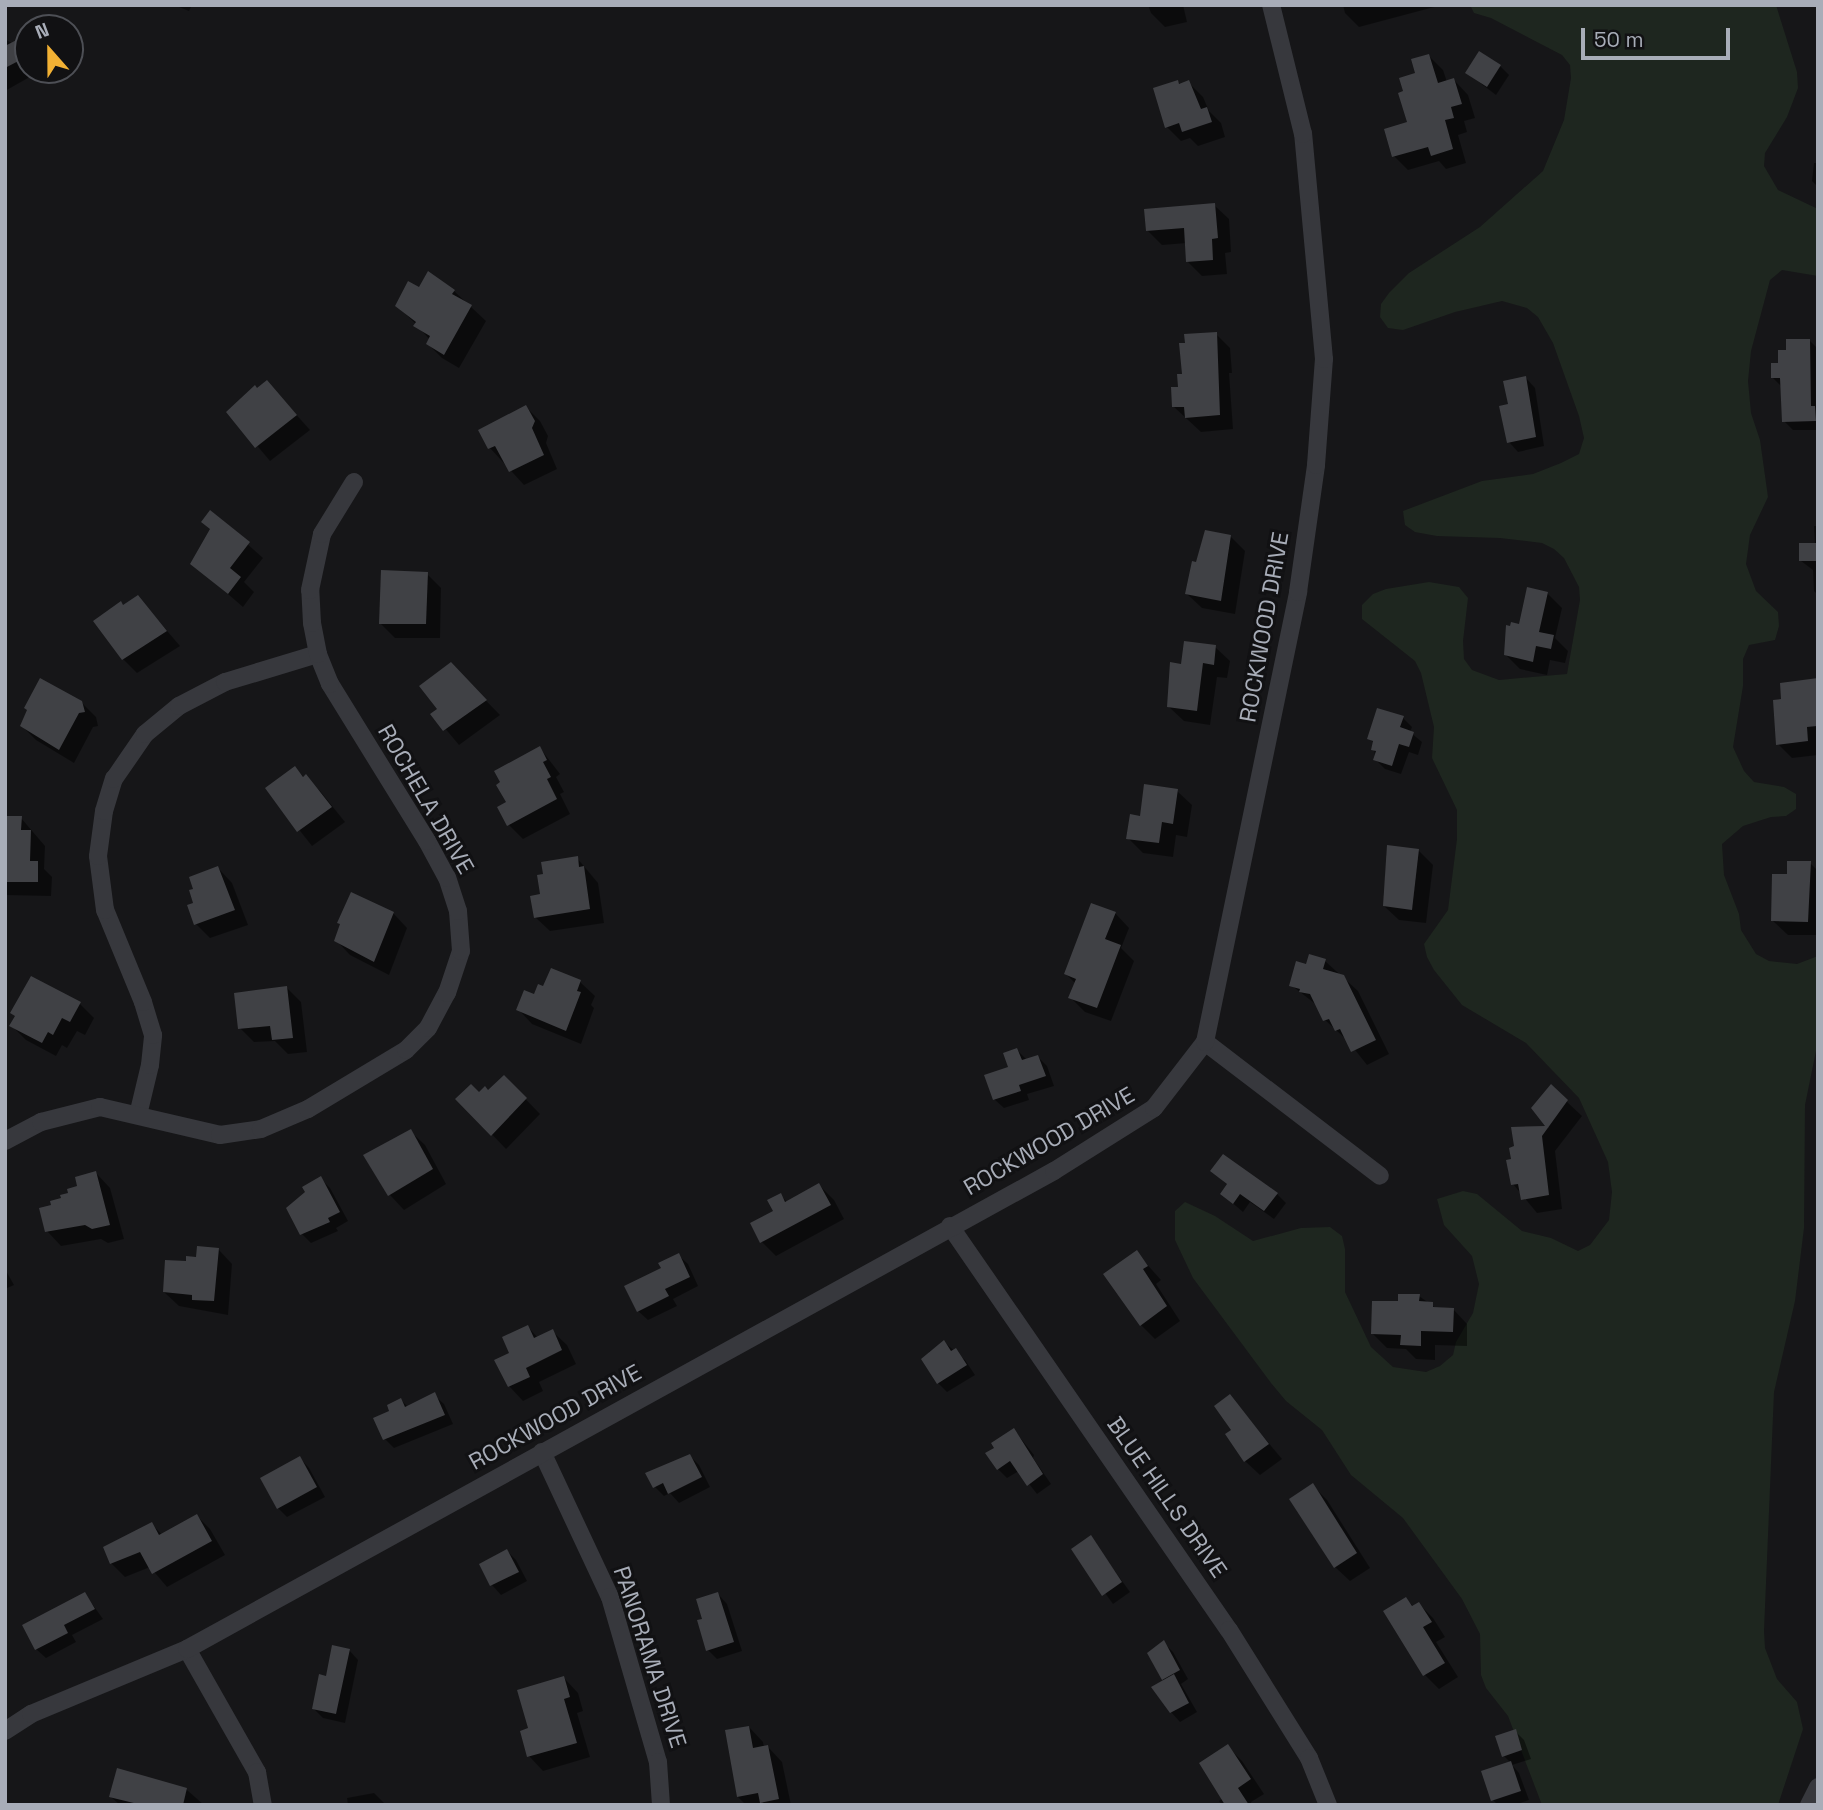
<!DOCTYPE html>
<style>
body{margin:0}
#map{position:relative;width:1823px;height:1810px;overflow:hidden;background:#161618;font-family:"Space Grotesk",sans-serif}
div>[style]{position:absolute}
.green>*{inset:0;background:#1e261f}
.shadow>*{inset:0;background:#0007}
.building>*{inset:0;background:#404145}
.street>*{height:18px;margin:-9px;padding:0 9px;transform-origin:9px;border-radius:9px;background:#37383d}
span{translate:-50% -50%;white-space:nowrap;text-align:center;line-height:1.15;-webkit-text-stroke:6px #111113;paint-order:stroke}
.street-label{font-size:23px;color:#a8adb8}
.frame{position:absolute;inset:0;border:7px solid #a8adb8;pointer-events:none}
.north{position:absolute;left:14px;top:14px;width:70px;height:70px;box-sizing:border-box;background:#111113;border:2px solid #4d4f55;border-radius:50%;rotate:339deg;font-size:19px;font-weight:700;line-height:28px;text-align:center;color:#a8adb8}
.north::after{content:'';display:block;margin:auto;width:24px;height:32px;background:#f2b134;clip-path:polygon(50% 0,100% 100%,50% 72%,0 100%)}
.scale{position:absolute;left:1581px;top:28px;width:149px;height:32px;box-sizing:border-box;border:4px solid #a8adb8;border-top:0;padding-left:9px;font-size:21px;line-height:24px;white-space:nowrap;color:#a8adb8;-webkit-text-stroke:5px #111113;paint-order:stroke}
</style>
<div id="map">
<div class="green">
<i style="clip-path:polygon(1470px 5px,1776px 5px,1797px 72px,1798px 88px,1787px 117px,1765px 153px,1764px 166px,1778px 190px,1818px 209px,1818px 276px,1782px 270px,1770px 280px,1751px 351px,1748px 381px,1751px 413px,1760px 440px,1768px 497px,1750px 535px,1746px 564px,1756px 591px,1778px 612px,1779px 626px,1775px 640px,1749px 645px,1743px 659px,1743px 686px,1733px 747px,1744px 771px,1754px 782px,1784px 787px,1796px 794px,1796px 809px,1786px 816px,1771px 817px,1743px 826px,1722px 844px,1724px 875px,1739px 914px,1741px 930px,1756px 954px,1769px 961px,1797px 964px,1818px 956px,1818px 1041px,1805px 1105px,1804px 1228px,1795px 1301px,1774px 1392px,1764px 1631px,1765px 1648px,1777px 1679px,1797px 1702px,1803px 1729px,1778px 1805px,1542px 1805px,1508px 1716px,1486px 1688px,1481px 1675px,1480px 1634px,1462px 1599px,1403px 1518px,1351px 1475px,1322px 1430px,1286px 1401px,1271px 1383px,1193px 1278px,1175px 1240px,1175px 1211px,1185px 1202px,1215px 1216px,1253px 1241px,1301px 1228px,1330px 1227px,1342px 1236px,1345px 1249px,1345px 1292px,1371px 1347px,1393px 1367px,1426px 1372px,1440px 1366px,1453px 1355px,1456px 1342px,1473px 1313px,1479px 1284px,1472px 1256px,1444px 1225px,1437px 1199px,1463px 1191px,1477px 1194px,1522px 1231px,1551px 1238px,1578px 1251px,1590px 1245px,1609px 1220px,1612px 1192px,1608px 1162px,1579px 1098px,1526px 1043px,1462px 1005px,1434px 970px,1427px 957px,1424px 944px,1448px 910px,1457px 839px,1457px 810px,1432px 758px,1434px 727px,1421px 673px,1415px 661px,1362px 619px,1362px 605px,1373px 594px,1386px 589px,1429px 582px,1459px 587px,1468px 598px,1463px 641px,1464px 659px,1472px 670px,1499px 680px,1567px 674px,1580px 600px,1579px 587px,1564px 558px,1554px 549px,1542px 543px,1500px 538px,1437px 536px,1415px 532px,1405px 525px,1403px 511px,1482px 481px,1533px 474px,1561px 463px,1579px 454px,1584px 438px,1579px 416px,1553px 343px,1538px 317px,1527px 308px,1502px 301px,1455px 312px,1403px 330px,1388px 328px,1380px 317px,1381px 304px,1389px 293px,1409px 273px,1480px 227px,1543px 171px,1564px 120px,1571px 78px,1570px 65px,1562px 55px,1491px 18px,1474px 13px)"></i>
</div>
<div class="shadow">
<i style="clip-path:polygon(174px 5px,192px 5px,189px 11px)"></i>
<i style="clip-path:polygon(1148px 5px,1183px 5px,1187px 22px,1165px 27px,1151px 13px)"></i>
<i style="clip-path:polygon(1343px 5px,1438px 5px,1438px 6px,1359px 27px,1345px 13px)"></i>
<i style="clip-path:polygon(28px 36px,28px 70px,42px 70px,5px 91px,5px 39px,13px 44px)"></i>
<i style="clip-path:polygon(1429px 56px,1443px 70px,1447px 82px,1454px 80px,1468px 95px,1475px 118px,1464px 121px,1467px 132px,1458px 135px,1466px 163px,1446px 169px,1439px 161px,1408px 170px,1394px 156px,1409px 124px,1418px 75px)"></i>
<i style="clip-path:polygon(1500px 66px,1509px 75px,1496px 95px,1467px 73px)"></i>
<i style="clip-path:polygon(1178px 82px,1181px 85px,1189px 83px,1203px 97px,1209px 111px,1221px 123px,1225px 137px,1198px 146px,1190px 138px,1181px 141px,1167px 127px)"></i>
<i style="clip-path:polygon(1814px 163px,1818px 163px,1818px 187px,1812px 181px)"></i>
<i style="clip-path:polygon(1214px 205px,1229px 219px,1231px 252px,1225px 253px,1227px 274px,1202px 276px,1188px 262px,1187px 243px,1162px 245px,1147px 230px)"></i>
<i style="clip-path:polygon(420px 290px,454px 291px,486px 321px,459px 368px,442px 358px,428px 344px,430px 340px,416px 324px,397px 306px)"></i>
<i style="clip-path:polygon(1216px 334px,1230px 348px,1232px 373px,1229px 373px,1233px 429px,1201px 432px,1174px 407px,1184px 375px)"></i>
<i style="clip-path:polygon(1810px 341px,1818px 349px,1818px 430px,1793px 430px,1784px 421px,1782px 387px,1773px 378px,1787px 352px)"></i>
<i style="clip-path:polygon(1526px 378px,1535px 388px,1544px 446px,1518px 452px,1509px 442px,1510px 406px)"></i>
<i style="clip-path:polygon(267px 382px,310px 430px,270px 461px,229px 412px)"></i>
<i style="clip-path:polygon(526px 407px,540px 421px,548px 436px,546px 443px,557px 469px,524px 485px,490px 448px)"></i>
<i style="clip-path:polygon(211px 512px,263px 558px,244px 582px,254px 592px,243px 607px,192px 563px,212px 530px)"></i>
<i style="clip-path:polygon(1814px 526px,1818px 526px,1818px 595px,1814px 591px,1813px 570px,1801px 561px,1815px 544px)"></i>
<i style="clip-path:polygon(1230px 536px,1245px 551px,1235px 614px,1202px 608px,1187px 594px,1198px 564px)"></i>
<i style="clip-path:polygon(427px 574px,441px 588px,440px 638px,395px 638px,381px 624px)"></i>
<i style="clip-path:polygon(1547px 593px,1562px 608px,1555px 638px,1568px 651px,1565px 663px,1550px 660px,1547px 675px,1520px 669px,1506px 655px,1520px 626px)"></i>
<i style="clip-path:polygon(138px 597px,180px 646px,137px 673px,123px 659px,124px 607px)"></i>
<i style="clip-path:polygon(1215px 647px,1230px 661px,1227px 678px,1217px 677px,1210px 725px,1184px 721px,1169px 707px,1182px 666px)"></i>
<i style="clip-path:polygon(450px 664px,500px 715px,459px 745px,433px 714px,439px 709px)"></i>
<i style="clip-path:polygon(1818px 680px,1818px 755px,1792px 758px,1778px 744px,1783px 701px)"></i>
<i style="clip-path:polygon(81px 702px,96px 717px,98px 726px,93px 727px,74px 763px,36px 740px,22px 726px)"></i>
<i style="clip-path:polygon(1403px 718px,1412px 727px,1410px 732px,1422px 742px,1418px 755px,1409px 752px,1401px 774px,1385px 769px,1375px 759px,1374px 743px,1369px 738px)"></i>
<i style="clip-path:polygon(540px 748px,560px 774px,556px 777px,564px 792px,560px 794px,570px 814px,523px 839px,509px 825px,499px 807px,508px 802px)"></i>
<i style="clip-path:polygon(295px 769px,320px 791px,345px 822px,312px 846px,267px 789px)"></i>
<i style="clip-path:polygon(1177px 791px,1192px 805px,1187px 837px,1176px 835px,1173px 857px,1143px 853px,1128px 838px,1141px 818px)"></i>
<i style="clip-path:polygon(5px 818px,21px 818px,45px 846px,44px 869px,52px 877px,51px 896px,5px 895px)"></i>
<i style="clip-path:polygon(1419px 851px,1433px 865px,1426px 923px,1399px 920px,1384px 906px)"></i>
<i style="clip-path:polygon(577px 858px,598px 883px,604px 923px,550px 931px,535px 917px,545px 875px)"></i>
<i style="clip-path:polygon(1810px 863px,1818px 871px,1818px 935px,1788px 935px,1773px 921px,1789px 876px)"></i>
<i style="clip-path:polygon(218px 868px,232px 883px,248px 925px,210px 938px,196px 924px,195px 904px)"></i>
<i style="clip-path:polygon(393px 913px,407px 928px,389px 975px,350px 955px,336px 940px,341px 925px)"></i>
<i style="clip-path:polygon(1115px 913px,1129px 928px,1121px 948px,1134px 961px,1111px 1021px,1085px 1012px,1070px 997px,1076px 984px,1066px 974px)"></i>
<i style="clip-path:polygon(1325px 961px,1358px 991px,1389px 1054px,1367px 1065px,1348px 1041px,1325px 1020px,1318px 1006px,1291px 985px)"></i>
<i style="clip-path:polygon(580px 982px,595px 996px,591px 1005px,594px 1008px,581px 1044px,532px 1024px,518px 1009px,535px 996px)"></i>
<i style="clip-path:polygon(287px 988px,301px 1002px,307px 1052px,288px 1054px,275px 1041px,254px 1042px,240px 1028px)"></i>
<i style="clip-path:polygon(80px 1004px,94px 1018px,85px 1035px,77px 1031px,67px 1048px,62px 1045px,56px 1056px,26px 1040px,11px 1025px)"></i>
<i style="clip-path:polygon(1017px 1050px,1027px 1060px,1038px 1057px,1047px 1066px,1054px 1086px,1027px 1094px,1029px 1100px,1004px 1108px,994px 1099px)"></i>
<i style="clip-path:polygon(504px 1077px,540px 1114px,506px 1149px,458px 1099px,488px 1092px)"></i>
<i style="clip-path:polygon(1551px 1087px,1582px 1116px,1555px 1151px,1562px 1209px,1537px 1213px,1513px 1184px,1513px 1160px,1516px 1148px,1514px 1129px,1549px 1128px,1533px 1108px)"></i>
<i style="clip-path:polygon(410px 1131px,425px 1145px,446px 1184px,404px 1210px,390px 1195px,365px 1155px)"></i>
<i style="clip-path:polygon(1212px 1171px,1277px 1194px,1286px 1203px,1274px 1219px,1250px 1202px,1243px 1212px,1222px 1194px,1229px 1186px)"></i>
<i style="clip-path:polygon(96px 1173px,110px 1188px,124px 1239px,108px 1243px,101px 1239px,61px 1246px,47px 1231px,53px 1206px)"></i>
<i style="clip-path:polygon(321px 1179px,330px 1188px,348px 1221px,336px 1228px,338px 1231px,311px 1243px,302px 1234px,307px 1193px)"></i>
<i style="clip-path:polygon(819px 1185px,834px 1200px,844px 1219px,776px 1256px,762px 1242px,780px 1195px,788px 1203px)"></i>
<i style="clip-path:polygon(218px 1249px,232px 1264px,228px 1315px,179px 1306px,164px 1292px,187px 1263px)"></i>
<i style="clip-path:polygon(1136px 1252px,1161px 1280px,1156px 1284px,1180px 1321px,1155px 1339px,1141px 1325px)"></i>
<i style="clip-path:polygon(678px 1255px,688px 1264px,698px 1286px,673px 1299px,677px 1306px,648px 1320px,638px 1311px,663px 1269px)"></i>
<i style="clip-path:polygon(5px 1269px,14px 1285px,5px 1289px)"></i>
<i style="clip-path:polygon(1419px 1296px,1437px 1309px,1453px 1309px,1467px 1324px,1467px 1346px,1435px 1345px,1435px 1360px,1416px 1359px,1406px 1349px,1387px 1348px,1373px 1334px,1400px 1303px)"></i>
<i style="clip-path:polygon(528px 1327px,538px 1338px,552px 1331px,567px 1345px,576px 1364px,539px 1382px,543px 1391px,523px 1401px,509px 1386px,511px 1353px)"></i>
<i style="clip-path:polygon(944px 1342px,965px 1360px,975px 1375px,947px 1392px,938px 1383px,929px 1352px)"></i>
<i style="clip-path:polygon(434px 1395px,444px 1404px,453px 1424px,394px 1448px,385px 1439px,391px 1411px,401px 1400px,408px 1407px)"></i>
<i style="clip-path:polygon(1230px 1397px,1282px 1459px,1260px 1475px,1245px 1461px,1233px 1430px)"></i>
<i style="clip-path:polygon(1014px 1430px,1034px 1455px,1033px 1458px,1051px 1484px,1037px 1494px,1019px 1471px,1007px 1478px,998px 1469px)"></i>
<i style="clip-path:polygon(690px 1456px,699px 1465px,710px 1487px,679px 1503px,670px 1493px,664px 1496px,655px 1487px)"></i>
<i style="clip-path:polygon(300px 1458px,309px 1468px,325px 1497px,287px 1517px,278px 1508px)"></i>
<i style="clip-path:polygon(1312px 1485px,1327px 1500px,1370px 1568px,1350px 1581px,1335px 1567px)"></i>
<i style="clip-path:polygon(197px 1516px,210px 1529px,225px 1555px,167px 1587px,150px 1567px,125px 1577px,111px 1563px,152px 1524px,162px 1535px)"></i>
<i style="clip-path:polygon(1091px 1538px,1130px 1592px,1113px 1604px,1073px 1549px)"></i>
<i style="clip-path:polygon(507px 1551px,516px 1560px,527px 1581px,501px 1595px,492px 1585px,481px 1565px)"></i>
<i style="clip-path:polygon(85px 1594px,103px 1619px,72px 1635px,76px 1642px,46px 1658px,36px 1649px)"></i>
<i style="clip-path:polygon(718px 1594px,727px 1604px,742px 1651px,717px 1659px,708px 1650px,704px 1620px)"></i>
<i style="clip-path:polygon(1406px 1599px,1414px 1607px,1419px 1604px,1433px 1618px,1445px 1637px,1436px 1642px,1458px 1677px,1439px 1689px,1425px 1675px)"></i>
<i style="clip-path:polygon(1164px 1643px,1173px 1652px,1188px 1679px,1181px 1684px,1197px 1712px,1180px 1722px,1171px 1712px,1163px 1679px)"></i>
<i style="clip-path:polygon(349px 1650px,358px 1660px,345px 1723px,323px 1718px,314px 1709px,327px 1678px)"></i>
<i style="clip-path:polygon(564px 1678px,578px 1693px,583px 1711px,577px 1713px,590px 1757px,543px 1771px,529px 1756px,531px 1730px)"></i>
<i style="clip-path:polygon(749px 1727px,763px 1742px,764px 1748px,768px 1747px,782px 1762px,791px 1805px,746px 1805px,738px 1797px)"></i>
<i style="clip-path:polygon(1515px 1731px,1524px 1740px,1531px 1759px,1512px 1765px,1519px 1773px,1529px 1800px,1514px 1805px,1498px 1805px,1493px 1800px,1511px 1763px,1504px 1756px)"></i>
<i style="clip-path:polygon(1228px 1747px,1242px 1761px,1264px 1794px,1251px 1802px,1252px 1805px,1222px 1805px,1219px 1801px,1223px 1798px)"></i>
<i style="clip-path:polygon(151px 1781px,187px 1790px,204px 1805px,120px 1805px,111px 1797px)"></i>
<i style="clip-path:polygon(374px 1793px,386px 1805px,348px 1805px,347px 1798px)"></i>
</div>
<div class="building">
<i style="clip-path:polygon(28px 34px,28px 56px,5px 68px,5px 46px)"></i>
<i style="clip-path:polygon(1479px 51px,1501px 65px,1487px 87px,1465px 73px)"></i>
<i style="clip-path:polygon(1429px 54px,1438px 83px,1454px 78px,1462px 104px,1451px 107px,1454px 118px,1445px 120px,1453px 149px,1431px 156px,1428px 147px,1392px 157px,1384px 129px,1407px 122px,1398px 93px,1403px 91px,1399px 78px,1415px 73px,1411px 59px)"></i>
<i style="clip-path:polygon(1178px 80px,1179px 84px,1189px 80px,1201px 109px,1207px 107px,1212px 122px,1182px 132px,1179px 123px,1165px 128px,1153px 88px)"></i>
<i style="clip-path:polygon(1215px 203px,1218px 238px,1212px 239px,1213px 260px,1186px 262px,1184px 228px,1146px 231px,1144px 209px)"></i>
<i style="clip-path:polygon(428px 271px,455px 290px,452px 294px,472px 305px,444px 355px,426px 344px,430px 336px,413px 326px,416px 322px,395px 306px,408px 281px,419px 287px)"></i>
<i style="clip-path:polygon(1217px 332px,1220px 415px,1185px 418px,1184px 407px,1172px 407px,1171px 387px,1178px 387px,1177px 374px,1182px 374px,1179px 343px,1185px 343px,1184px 334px)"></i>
<i style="clip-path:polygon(1786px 339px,1810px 339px,1811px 406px,1815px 406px,1816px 421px,1782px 422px,1780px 378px,1771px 378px,1771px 363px,1778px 363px,1778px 350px,1786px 350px)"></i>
<i style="clip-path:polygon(1526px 376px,1536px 437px,1507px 443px,1499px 406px,1508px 404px,1503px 381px)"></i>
<i style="clip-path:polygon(267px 380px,297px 415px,255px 448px,226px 412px,255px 385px,257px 388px)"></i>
<i style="clip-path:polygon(526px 405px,535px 421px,532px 428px,544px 455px,509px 472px,495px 446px,488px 449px,478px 430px)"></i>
<i style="clip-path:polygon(210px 510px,250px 542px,230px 568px,241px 577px,228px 594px,190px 564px,210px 529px,201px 522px)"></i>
<i style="clip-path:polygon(1205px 530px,1231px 535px,1221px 601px,1185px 594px,1192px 561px,1196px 562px)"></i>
<i style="clip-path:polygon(1799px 543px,1818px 543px,1818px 561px,1799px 561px)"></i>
<i style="clip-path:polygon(381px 570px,428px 572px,426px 624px,379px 624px)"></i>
<i style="clip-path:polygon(1527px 587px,1548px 592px,1539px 632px,1554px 635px,1551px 649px,1536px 646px,1533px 662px,1504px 655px,1506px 625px,1510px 626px,1511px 622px,1519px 624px)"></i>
<i style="clip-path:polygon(138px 595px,167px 631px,122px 660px,93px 621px,121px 601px,123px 605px)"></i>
<i style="clip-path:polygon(1184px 641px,1216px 645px,1214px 665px,1203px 663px,1197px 711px,1167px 707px,1170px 662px,1181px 664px)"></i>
<i style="clip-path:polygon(451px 662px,487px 700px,443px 731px,430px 714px,437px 709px,419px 686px)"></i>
<i style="clip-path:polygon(40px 678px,82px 701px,85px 712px,79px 713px,59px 750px,20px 726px,27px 710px,24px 708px)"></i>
<i style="clip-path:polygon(1818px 678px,1817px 726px,1807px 727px,1808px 741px,1776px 745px,1773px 700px,1781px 699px,1780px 683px)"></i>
<i style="clip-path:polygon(1377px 708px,1404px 716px,1400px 727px,1414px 732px,1409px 747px,1399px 744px,1392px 766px,1373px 760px,1376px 751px,1371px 750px,1373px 741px,1367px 739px)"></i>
<i style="clip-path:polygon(540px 746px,547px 760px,543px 762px,551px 777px,547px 779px,557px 799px,507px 826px,497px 807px,506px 802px,496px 785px,500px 782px,494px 771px)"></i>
<i style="clip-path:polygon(295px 766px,303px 777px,306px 774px,332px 807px,297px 832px,265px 788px)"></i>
<i style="clip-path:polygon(1144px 784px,1178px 789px,1173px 824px,1162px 822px,1159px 843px,1126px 839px,1130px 814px,1140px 816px)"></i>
<i style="clip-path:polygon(5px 816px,22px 816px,21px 830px,31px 830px,30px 861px,38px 861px,38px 882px,5px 882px)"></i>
<i style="clip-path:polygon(1387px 845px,1419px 849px,1412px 910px,1383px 906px)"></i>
<i style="clip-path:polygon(578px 856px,579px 867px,584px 866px,590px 909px,534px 918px,530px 896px,540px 894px,537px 875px,543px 874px,541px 862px)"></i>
<i style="clip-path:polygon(1787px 861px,1811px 861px,1808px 922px,1771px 921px,1772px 874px,1787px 874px)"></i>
<i style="clip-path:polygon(218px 866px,235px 910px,194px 925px,187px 905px,193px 903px,189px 890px,193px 889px,189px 877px)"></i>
<i style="clip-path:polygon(351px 892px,394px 912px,374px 962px,334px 941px,340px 924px,337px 923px)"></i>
<i style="clip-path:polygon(1091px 903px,1116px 912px,1105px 939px,1121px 945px,1097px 1008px,1068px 998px,1076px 979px,1064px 974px)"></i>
<i style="clip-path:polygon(1309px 954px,1326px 959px,1323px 969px,1344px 975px,1376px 1040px,1351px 1052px,1340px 1029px,1335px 1031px,1329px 1019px,1323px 1021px,1310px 994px,1299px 992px,1300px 989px,1289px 986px,1296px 961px,1306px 964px)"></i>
<i style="clip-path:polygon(551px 968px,581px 980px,577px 991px,581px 992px,566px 1031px,516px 1010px,524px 990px,534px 994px,538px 984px,543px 986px)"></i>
<i style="clip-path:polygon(31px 976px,81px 1002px,70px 1022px,62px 1018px,53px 1035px,48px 1032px,42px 1043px,9px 1026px,15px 1016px,10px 1013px)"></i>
<i style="clip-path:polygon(287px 986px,293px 1038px,272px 1040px,270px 1026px,238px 1029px,234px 993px)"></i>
<i style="clip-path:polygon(1017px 1048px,1022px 1060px,1038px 1055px,1046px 1076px,1019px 1085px,1021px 1091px,993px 1100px,984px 1075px,1008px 1067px,1003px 1053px)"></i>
<i style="clip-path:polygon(504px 1075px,527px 1098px,491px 1136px,455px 1099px,471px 1084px,479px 1092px,485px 1086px,488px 1090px)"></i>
<i style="clip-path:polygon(1551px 1084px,1568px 1100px,1542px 1136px,1549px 1195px,1521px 1200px,1518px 1184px,1511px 1185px,1506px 1160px,1511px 1159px,1509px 1148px,1514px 1146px,1511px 1127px,1545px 1126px,1531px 1108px)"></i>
<i style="clip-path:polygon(411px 1129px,433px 1169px,388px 1196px,363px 1155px)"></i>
<i style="clip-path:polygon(1223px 1154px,1278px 1193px,1264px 1211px,1240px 1194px,1233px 1204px,1220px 1194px,1227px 1184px,1210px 1171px)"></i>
<i style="clip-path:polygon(96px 1171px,110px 1225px,92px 1229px,85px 1225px,45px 1232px,39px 1208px,51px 1205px,50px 1201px,61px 1198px,60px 1195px,68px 1193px,67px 1189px,77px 1186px,75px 1177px)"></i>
<i style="clip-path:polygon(321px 1176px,340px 1212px,328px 1218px,330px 1222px,300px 1235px,286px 1208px,305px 1192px,302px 1187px)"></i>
<i style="clip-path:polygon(819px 1183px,831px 1205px,760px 1243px,750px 1223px,773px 1211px,767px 1200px,781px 1193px,785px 1202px)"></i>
<i style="clip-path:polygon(197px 1246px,219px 1248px,214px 1301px,192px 1300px,192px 1295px,163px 1292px,165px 1260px,186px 1261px,186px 1256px,196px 1257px)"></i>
<i style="clip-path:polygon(1137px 1250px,1148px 1266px,1143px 1269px,1167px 1306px,1140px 1326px,1103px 1274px)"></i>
<i style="clip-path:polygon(679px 1253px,690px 1277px,665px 1289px,669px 1296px,637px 1312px,624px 1286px,661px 1268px,658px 1263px)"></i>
<i style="clip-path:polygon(1398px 1294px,1420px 1294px,1419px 1301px,1433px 1302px,1433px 1307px,1454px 1308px,1453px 1332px,1421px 1331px,1421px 1346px,1400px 1345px,1401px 1335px,1371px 1334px,1372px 1301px,1398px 1301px)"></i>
<i style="clip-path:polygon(528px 1325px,534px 1338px,553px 1329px,562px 1350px,526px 1368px,530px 1377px,508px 1387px,494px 1360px,509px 1353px,502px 1337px)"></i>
<i style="clip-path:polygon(944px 1340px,951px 1351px,956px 1348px,967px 1365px,937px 1384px,921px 1359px)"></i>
<i style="clip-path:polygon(435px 1392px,445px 1415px,383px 1440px,373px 1418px,389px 1411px,387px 1405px,401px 1398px,405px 1407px)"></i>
<i style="clip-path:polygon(1230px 1394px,1269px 1444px,1244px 1462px,1225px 1434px,1231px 1430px,1214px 1406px)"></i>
<i style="clip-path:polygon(1014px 1428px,1043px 1474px,1027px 1486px,1010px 1461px,997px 1470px,985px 1453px,994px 1448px,991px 1443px)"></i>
<i style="clip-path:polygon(690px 1454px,702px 1477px,668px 1494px,663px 1483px,653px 1488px,645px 1473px)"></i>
<i style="clip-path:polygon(300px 1456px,317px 1487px,277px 1509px,260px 1478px)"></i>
<i style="clip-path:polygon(1313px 1483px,1357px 1553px,1334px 1568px,1289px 1499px)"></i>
<i style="clip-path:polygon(197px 1514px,212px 1541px,152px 1574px,140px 1552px,110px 1564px,103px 1547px,152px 1522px,159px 1535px)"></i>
<i style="clip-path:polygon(1091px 1535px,1122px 1582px,1102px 1596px,1071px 1549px)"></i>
<i style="clip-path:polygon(507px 1549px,519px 1572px,490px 1586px,479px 1564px)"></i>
<i style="clip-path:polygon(85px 1592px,95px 1609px,64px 1625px,68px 1633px,35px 1650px,22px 1625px)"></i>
<i style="clip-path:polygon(718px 1592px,734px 1642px,706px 1651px,697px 1620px,702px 1619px,696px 1599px)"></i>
<i style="clip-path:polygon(1406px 1597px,1412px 1606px,1419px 1602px,1432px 1622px,1423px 1627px,1445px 1663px,1423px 1676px,1383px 1611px)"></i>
<i style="clip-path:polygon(1164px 1640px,1180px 1670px,1162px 1680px,1147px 1653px)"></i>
<i style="clip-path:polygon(332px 1645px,350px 1649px,336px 1714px,312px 1709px,319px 1674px,326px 1676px)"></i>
<i style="clip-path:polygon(1174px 1674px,1189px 1703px,1170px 1713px,1151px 1687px)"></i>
<i style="clip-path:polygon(564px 1676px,570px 1697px,564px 1699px,577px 1743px,527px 1757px,520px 1731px,528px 1728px,517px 1690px)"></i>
<i style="clip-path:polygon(749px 1726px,753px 1748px,768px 1745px,779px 1799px,760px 1803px,758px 1793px,737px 1797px,725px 1730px)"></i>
<i style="clip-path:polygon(1516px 1729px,1522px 1750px,1502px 1757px,1495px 1736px)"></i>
<i style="clip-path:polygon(1228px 1744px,1251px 1779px,1238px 1788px,1249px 1805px,1225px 1805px,1199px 1763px)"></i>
<i style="clip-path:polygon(1511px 1761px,1521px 1791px,1491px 1801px,1481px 1771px)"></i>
<i style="clip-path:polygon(117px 1768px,187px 1788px,183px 1805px,142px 1805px,109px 1797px)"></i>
</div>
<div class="street">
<i style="left:1205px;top:1042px;width:220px;rotate:37.4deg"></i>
<i style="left:138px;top:1115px;width:51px;rotate:-76.5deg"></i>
<i style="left:150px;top:1065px;width:30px;rotate:-84deg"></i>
<i style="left:153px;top:1035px;width:34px;rotate:-107deg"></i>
<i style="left:143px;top:1002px;width:100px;rotate:-112.4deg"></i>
<i style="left:105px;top:910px;width:54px;rotate:-97.4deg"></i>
<i style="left:98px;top:856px;width:45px;rotate:-82.4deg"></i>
<i style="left:104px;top:811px;width:34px;rotate:-73deg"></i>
<i style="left:114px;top:779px;width:55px;rotate:-55.4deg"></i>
<i style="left:145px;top:734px;width:44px;rotate:-39.5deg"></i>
<i style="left:179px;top:706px;width:52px;rotate:-27.6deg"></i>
<i style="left:225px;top:682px;width:97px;rotate:-16.8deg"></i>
<i style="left:5px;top:1141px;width:41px;rotate:-27.8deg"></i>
<i style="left:41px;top:1122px;width:61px;rotate:-14.3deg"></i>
<i style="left:100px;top:1107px;width:123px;rotate:13.1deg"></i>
<i style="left:220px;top:1135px;width:41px;rotate:-8.3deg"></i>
<i style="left:261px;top:1129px;width:51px;rotate:-23.1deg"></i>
<i style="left:308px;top:1109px;width:114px;rotate:-31deg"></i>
<i style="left:406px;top:1050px;width:31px;rotate:-45deg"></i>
<i style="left:428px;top:1028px;width:40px;rotate:-62deg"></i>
<i style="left:447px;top:993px;width:44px;rotate:-71.6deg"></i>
<i style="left:461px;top:951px;width:40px;rotate:-94.3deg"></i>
<i style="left:458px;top:911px;width:35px;rotate:-108deg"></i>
<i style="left:447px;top:878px;width:42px;rotate:-118.4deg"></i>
<i style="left:427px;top:841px;width:185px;rotate:-121.7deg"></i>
<i style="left:330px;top:684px;width:32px;rotate:-112deg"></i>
<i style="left:318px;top:654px;width:32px;rotate:-101deg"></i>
<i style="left:312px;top:623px;width:33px;rotate:-93deg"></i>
<i style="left:310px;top:590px;width:57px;rotate:-77.9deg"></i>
<i style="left:322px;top:534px;width:61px;rotate:-58.4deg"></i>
<i style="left:950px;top:1226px;width:491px;rotate:55.4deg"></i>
<i style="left:1229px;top:1630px;width:151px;rotate:58deg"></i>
<i style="left:1309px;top:1758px;width:51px;rotate:68deg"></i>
<i style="left:542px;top:1452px;width:160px;rotate:64.9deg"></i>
<i style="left:610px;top:1597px;width:172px;rotate:73.8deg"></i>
<i style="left:658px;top:1762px;width:43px;rotate:86deg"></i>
<i style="left:187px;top:1649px;width:142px;rotate:60.4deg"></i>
<i style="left:257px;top:1772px;width:34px;rotate:80deg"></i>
<i style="left:5px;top:1731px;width:31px;rotate:-33deg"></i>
<i style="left:31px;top:1714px;width:169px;rotate:-22.6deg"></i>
<i style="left:187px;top:1649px;width:990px;rotate:-28.87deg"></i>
<i style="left:1054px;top:1171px;width:118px;rotate:-32.2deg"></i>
<i style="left:1154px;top:1108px;width:83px;rotate:-52.3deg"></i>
<i style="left:1205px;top:1042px;width:460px;rotate:-78.3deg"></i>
<i style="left:1298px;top:592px;width:128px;rotate:-81.9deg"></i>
<i style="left:1316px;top:465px;width:106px;rotate:-85.7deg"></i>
<i style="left:1324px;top:359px;width:226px;rotate:-95.3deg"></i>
<i style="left:1303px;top:134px;width:133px;rotate:-103.9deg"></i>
<i style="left:1809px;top:1805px;width:20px;rotate:-63deg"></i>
</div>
<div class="street-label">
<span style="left:1264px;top:627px;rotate:-80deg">ROCKWOOD DRIVE</span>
<span style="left:426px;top:799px;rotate:60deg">ROCHELA DRIVE</span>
<span style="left:1049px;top:1141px;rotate:-30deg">ROCKWOOD DRIVE</span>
<span style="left:555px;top:1417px;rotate:-29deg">ROCKWOOD DRIVE</span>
<span style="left:1167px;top:1497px;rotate:55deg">BLUE HILLS DRIVE</span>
<span style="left:650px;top:1657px;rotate:72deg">PANORAMA DRIVE</span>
</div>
<div class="frame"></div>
<div class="north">N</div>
<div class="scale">50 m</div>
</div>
